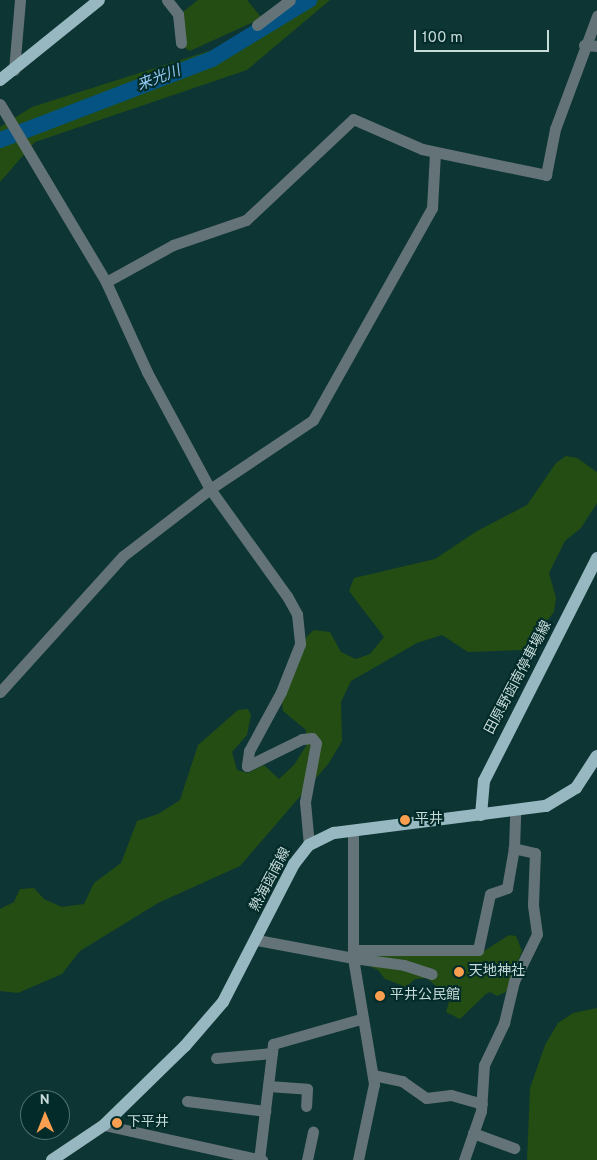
<!DOCTYPE html>
<meta charset="utf-8">
<style>
body{margin:0}
#map{position:relative;width:597px;height:1160px;overflow:hidden;background:#0d3533;font-family:Overpass,"Noto Sans JP",sans-serif}
div>[style]{position:absolute}
.green>*{inset:0;background:#244d13}
.river>*{height:16px;margin:-8px;padding:0 8px;transform-origin:8px;border-radius:8px;background:#045382}
.minor>*{height:11px;margin:-5.5px;padding:0 5.5px;transform-origin:5.5px;border-radius:5.5px;background:#647378}
.major>*{height:12px;margin:-6px;padding:0 6px;transform-origin:6px;border-radius:6px;background:#98b8c1}
.dots>*{width:14px;height:14px;translate:-50% -50%;box-sizing:border-box;border:2px solid #022b29;border-radius:50%}
span{translate:-50% -50%;white-space:nowrap;text-align:center;line-height:1.15;-webkit-text-stroke:4px #022b29;paint-order:stroke}
.street-label{font-size:14px;color:#c7dbd9}
.poi-label{font-size:14px;color:#c7dbd9}
.left{translate:0 -50%;text-align:left}
.water-label{font-size:15px;color:#97caf3;font-style:italic}
.north{position:absolute;left:20px;top:1090px;width:50px;height:50px;box-sizing:border-box;background:#022b29;border:1px solid #51716f;border-radius:50%;rotate:359deg;font-size:14px;font-weight:700;line-height:20px;text-align:center;color:#c7dbd9}
.north::after{content:'';display:block;margin:auto;width:18px;height:22px;background:#fa9f4f;clip-path:polygon(50% 0,100% 100%,50% 72%,0 100%)}
.scale{position:absolute;left:414px;top:30px;width:135px;height:22px;box-sizing:border-box;border:2px solid #c7dbd9;border-top:0;padding-left:6px;font-size:15px;line-height:18px;white-space:nowrap;color:#c7dbd9;-webkit-text-stroke:4px #022b29;paint-order:stroke}
</style>
<div id="map">
<div class="green">
<i style="clip-path:polygon(198px 0,247px 0,262px 18px,190px 51px,185px 48px,182px 20px,184px 11px)"></i>
<i style="clip-path:polygon(295px 0,330px 0,247px 70px,35px 142px,0 182px,0 127px,32px 107px,231px 44px)"></i>
<i style="clip-path:polygon(566px 456px,577px 458px,597px 472px,597px 503px,581px 528px,565px 541px,549px 573px,556px 598px,554px 612px,524px 650px,468px 652px,442px 635px,417px 643px,351px 681px,341px 702px,342px 741px,329px 763px,240px 866px,158px 903px,80px 951px,62px 974px,18px 993px,0 991px,0 909px,14px 902px,20px 889px,34px 888px,44px 899px,62px 907px,84px 904px,94px 883px,121px 863px,137px 821px,158px 814px,180px 800px,198px 745px,238px 710px,248px 709px,251px 715px,247px 735px,232px 752px,237px 770px,248px 773px,264px 765px,279px 779px,294px 765px,306px 746px,306px 730px,283px 711px,282px 703px,307px 636px,314px 630px,330px 632px,341px 652px,356px 659px,370px 654px,384px 637px,349px 591px,354px 578px,435px 559px,477px 531px,527px 505px,556px 463px)"></i>
<i style="clip-path:polygon(509px 935px,516px 936px,522px 951px,506px 992px,497px 996px,490px 992px,486px 994px,460px 1019px,446px 1012px,450px 999px,427px 978px,415px 979px,406px 987px,385px 979px,378px 970px,363px 963px,366px 954px,431px 956px,436px 953px,481px 953px)"></i>
<i style="clip-path:polygon(597px 1008px,597px 1160px,527px 1160px,530px 1088px,545px 1045px,558px 1023px,573px 1013px)"></i>
</div>
<div class="river">
<i style="left:0;top:140px;width:227px;rotate:-20.9deg"></i>
<i style="left:212px;top:59px;width:114px;rotate:-31.3deg"></i>
</div>
<div class="minor">
<i style="left:167px;top:0;width:18px;rotate:52deg"></i>
<i style="left:178px;top:14px;width:29px;rotate:84deg"></i>
<i style="left:257px;top:25px;width:41px;rotate:-37.1deg"></i>
<i style="left:584px;top:45px;width:13px;rotate:4deg"></i>
<i style="left:14px;top:70px;width:70px;rotate:-85.1deg"></i>
<i style="left:0;top:104px;width:207px;rotate:59.2deg"></i>
<i style="left:106px;top:282px;width:99px;rotate:65.5deg"></i>
<i style="left:147px;top:372px;width:133px;rotate:61.7deg"></i>
<i style="left:210px;top:489px;width:132px;rotate:54.3deg"></i>
<i style="left:287px;top:596px;width:21px;rotate:61deg"></i>
<i style="left:297px;top:614px;width:30px;rotate:84deg"></i>
<i style="left:300px;top:644px;width:52px;rotate:111.6deg"></i>
<i style="left:281px;top:692px;width:67px;rotate:118.5deg"></i>
<i style="left:249px;top:751px;width:15px;rotate:98deg"></i>
<i style="left:247px;top:766px;width:61px;rotate:-26.1deg"></i>
<i style="left:302px;top:739px;width:10px;rotate:-6deg"></i>
<i style="left:312px;top:738px;width:6px;rotate:51deg"></i>
<i style="left:316px;top:743px;width:60px;rotate:100.6deg"></i>
<i style="left:305px;top:802px;width:43px;rotate:84.7deg"></i>
<i style="left:106px;top:282px;width:77px;rotate:-28.9deg"></i>
<i style="left:173px;top:245px;width:77px;rotate:-18.9deg"></i>
<i style="left:246px;top:220px;width:147px;rotate:-43.3deg"></i>
<i style="left:353px;top:119px;width:75px;rotate:23.5deg"></i>
<i style="left:422px;top:149px;width:127px;rotate:11.8deg"></i>
<i style="left:546px;top:175px;width:47px;rotate:-78.9deg"></i>
<i style="left:555px;top:129px;width:121px;rotate:-69.6deg"></i>
<i style="left:0;top:692px;width:183px;rotate:-47.9deg"></i>
<i style="left:123px;top:556px;width:110px;rotate:-37.6deg"></i>
<i style="left:210px;top:489px;width:124px;rotate:-33.8deg"></i>
<i style="left:313px;top:420px;width:243px;rotate:-60.7deg"></i>
<i style="left:432px;top:208px;width:56px;rotate:-86.9deg"></i>
<i style="left:353px;top:831px;width:127px;rotate:90deg"></i>
<i style="left:353px;top:958px;width:51px;rotate:7.8deg"></i>
<i style="left:404px;top:965px;width:29px;rotate:18deg"></i>
<i style="left:257px;top:940px;width:98px;rotate:10.6deg"></i>
<i style="left:353px;top:958px;width:128px;rotate:80.5deg"></i>
<i style="left:374px;top:1084px;width:78px;rotate:101.9deg"></i>
<i style="left:353px;top:950px;width:125px"></i>
<i style="left:478px;top:950px;width:57px;rotate:-77.9deg"></i>
<i style="left:490px;top:894px;width:18px;rotate:-19deg"></i>
<i style="left:507px;top:888px;width:41px;rotate:-80.1deg"></i>
<i style="left:514px;top:848px;width:37px;rotate:-88deg"></i>
<i style="left:216px;top:1058px;width:56px;rotate:-5.1deg"></i>
<i style="left:373px;top:1075px;width:30px;rotate:12deg"></i>
<i style="left:402px;top:1081px;width:29px;rotate:35deg"></i>
<i style="left:426px;top:1098px;width:25px;rotate:-7deg"></i>
<i style="left:451px;top:1095px;width:32px;rotate:16deg"></i>
<i style="left:268px;top:1086px;width:39px;rotate:4deg"></i>
<i style="left:307px;top:1089px;width:17px;rotate:93deg"></i>
<i style="left:187px;top:1101px;width:79px;rotate:7.3deg"></i>
<i style="left:104px;top:1125px;width:162px;rotate:12.5deg"></i>
<i style="left:473px;top:1133px;width:44px;rotate:20.1deg"></i>
<i style="left:259px;top:1160px;width:117px;rotate:-83.1deg"></i>
<i style="left:273px;top:1044px;width:91px;rotate:-15.9deg"></i>
<i style="left:307px;top:1160px;width:29px;rotate:-78deg"></i>
<i style="left:464px;top:1160px;width:52px;rotate:-70.9deg"></i>
<i style="left:481px;top:1111px;width:46px;rotate:-86.3deg"></i>
<i style="left:484px;top:1065px;width:47px;rotate:-64.5deg"></i>
<i style="left:504px;top:1023px;width:43px;rotate:-76.6deg"></i>
<i style="left:514px;top:981px;width:52px;rotate:-63.9deg"></i>
<i style="left:537px;top:934px;width:30px;rotate:-98deg"></i>
<i style="left:533px;top:904px;width:51px;rotate:-87.8deg"></i>
<i style="left:535px;top:853px;width:22px;rotate:-167deg"></i>
</div>
<div class="major">
<i style="left:0;top:80px;width:127px;rotate:-38.9deg"></i>
<i style="left:481px;top:815px;width:34px;rotate:-85deg"></i>
<i style="left:484px;top:781px;width:250px;rotate:-63.1deg"></i>
<i style="left:52px;top:1160px;width:63px;rotate:-33.9deg"></i>
<i style="left:104px;top:1125px;width:113px;rotate:-44.3deg"></i>
<i style="left:185px;top:1046px;width:58px;rotate:-49.2deg"></i>
<i style="left:223px;top:1002px;width:155px;rotate:-62.8deg"></i>
<i style="left:294px;top:864px;width:24px;rotate:-52deg"></i>
<i style="left:309px;top:845px;width:28px;rotate:-26deg"></i>
<i style="left:334px;top:833px;width:214px;rotate:-7.3deg"></i>
<i style="left:546px;top:806px;width:35px;rotate:-31deg"></i>
<i style="left:576px;top:788px;width:38px;rotate:-57deg"></i>
</div>
<div class="dots">
<i style="left:405px;top:820px;background:#fa9f4f"></i>
<i style="left:459px;top:972px;background:#fa9f4f"></i>
<i style="left:380px;top:996px;background:#fa9f4f"></i>
<i style="left:117px;top:1123px;background:#fa9f4f"></i>
</div>
<div class="street-label">
<span style="left:519px;top:678px;rotate:-62deg">田原野函南停車場線</span>
<span style="left:271px;top:880px;rotate:-62deg">熱海函南線</span>
</div>
<div class="poi-label">
<span class="left" style="left:415px;top:820px">平井</span>
<span class="left" style="left:469px;top:972px">天地神社</span>
<span class="left" style="left:390px;top:996px">平井公民館</span>
<span class="left" style="left:127px;top:1123px">下平井</span>
</div>
<div class="water-label">
<span style="left:159px;top:79px;rotate:-21deg">来光川</span>
</div>
<div class="north">N</div>
<div class="scale">100 m</div>
</div>
